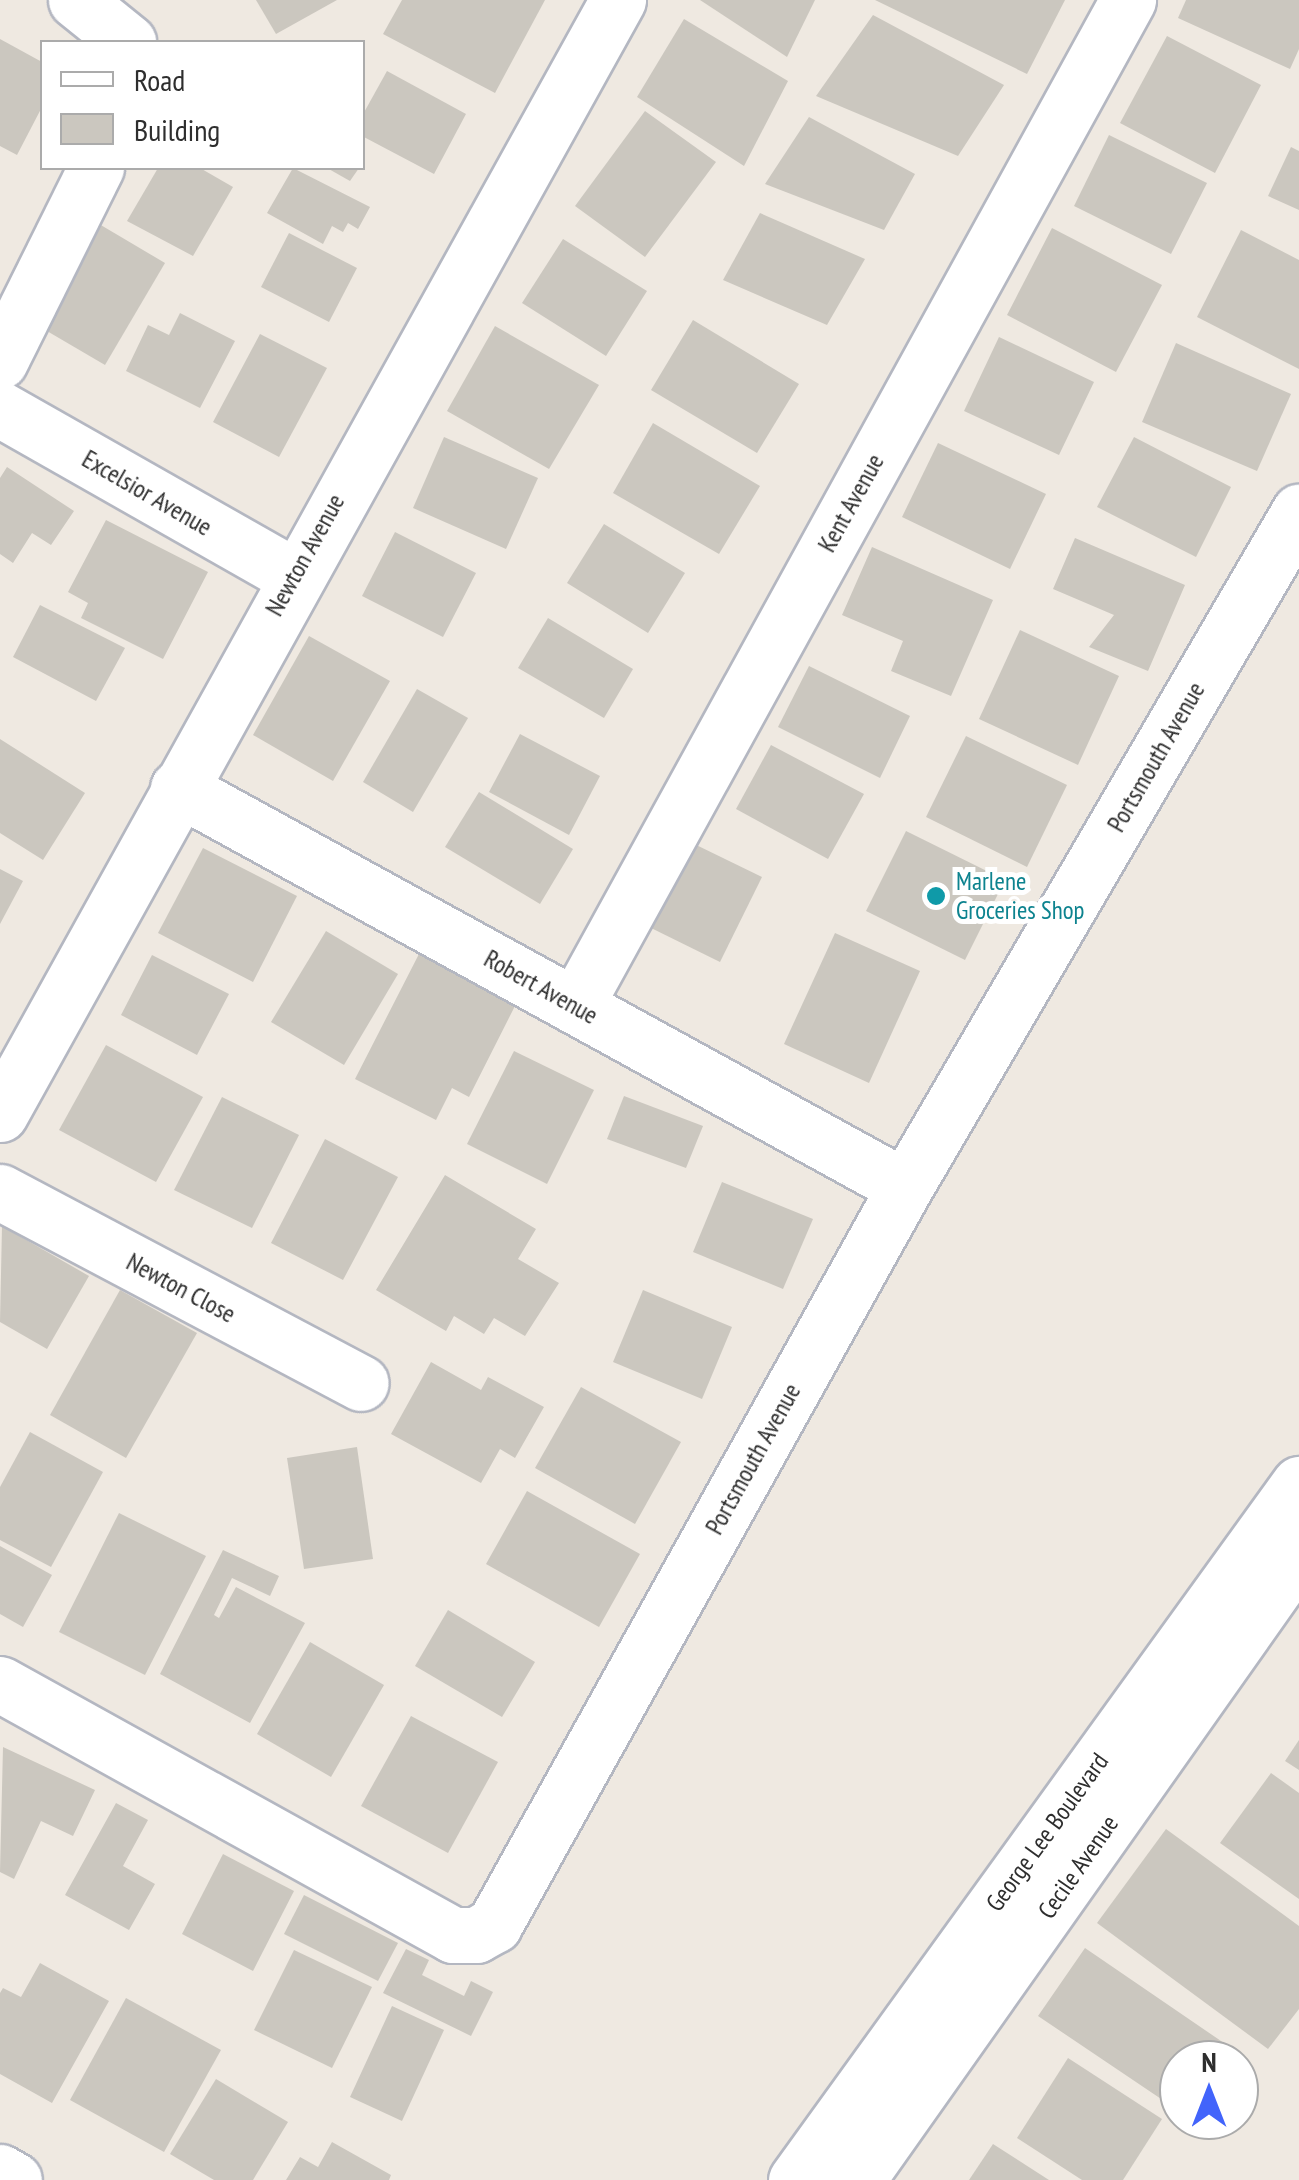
<!DOCTYPE html>
<style>
body{margin:0}
#map{position:relative;width:1299px;height:2180px;overflow:hidden;background:#efe9e1;font-family:"PT Sans Narrow",sans-serif}
div>[style]{position:absolute}
.building>*{inset:0;background:#cbc7bf}
.roads{filter:drop-shadow(2px 0 #b4b7c1) drop-shadow(-2px 0 #b4b7c1) drop-shadow(0 2px #b4b7c1) drop-shadow(0 -2px #b4b7c1)}
.minor>*{height:55px;margin:-27.5px;padding:0 27.5px;transform-origin:27.5px;border-radius:27.5px;background:#fff}
.secondary>*{height:55px;margin:-27.5px;padding:0 27.5px;transform-origin:27.5px;border-radius:27.5px;background:#fff}
.dots>*{width:28px;height:28px;translate:-50% -50%;box-sizing:border-box;border:5px solid #fff;border-radius:50%}
span{translate:-50% -50%;white-space:nowrap;text-align:center;line-height:1.15;-webkit-text-stroke:10px #fff;paint-order:stroke}
.street-label{font-size:25px;color:#2e2e2e}
.culture-label{font-size:25px;color:#0d838f}
.left{translate:0 -50%;text-align:left}
.legend{position:absolute;left:40px;top:40px;width:325px;height:130px;box-sizing:border-box;background:#fff;border:2px solid #ababab;margin:0;padding:12px 18px;list-style:none;font-size:30px;color:#2e2e2e}
.legend li{display:flex;align-items:center;gap:20px;height:50px}
.legend b{width:50px;border:2px solid #ababab}
.north{position:absolute;left:1159px;top:2040px;width:100px;height:100px;box-sizing:border-box;background:#fff;border:2px solid #ababab;border-radius:50%;rotate:0deg;font-size:28px;font-weight:700;line-height:40px;text-align:center;color:#2e2e2e}
.north::after{content:'';display:block;margin:auto;width:35px;height:45px;background:#4264fb;clip-path:polygon(50% 0,100% 100%,50% 72%,0 100%)}
</style>
<div id="map">
<div class="building">
<i style="clip-path:polygon(256px 0,337px 0,276px 34px)"></i>
<i style="clip-path:polygon(402px 0,545px 0,495px 93px,383px 34px)"></i>
<i style="clip-path:polygon(700px 0,815px 0,787px 57px)"></i>
<i style="clip-path:polygon(875px 0,1065px 0,1027px 74px)"></i>
<i style="clip-path:polygon(1186px 0,1299px 0,1299px 49px,1290px 69px,1178px 18px)"></i>
<i style="clip-path:polygon(873px 15px,1004px 85px,958px 156px,816px 96px)"></i>
<i style="clip-path:polygon(684px 19px,788px 81px,744px 166px,637px 97px)"></i>
<i style="clip-path:polygon(1167px 36px,1261px 85px,1215px 173px,1120px 123px)"></i>
<i style="clip-path:polygon(0 39px,42px 62px,42px 107px,17px 155px,0 146px)"></i>
<i style="clip-path:polygon(387px 71px,466px 114px,434px 174px,362px 136px,362px 116px)"></i>
<i style="clip-path:polygon(645px 111px,716px 162px,645px 257px,575px 206px)"></i>
<i style="clip-path:polygon(809px 117px,915px 174px,884px 230px,765px 184px)"></i>
<i style="clip-path:polygon(1109px 135px,1207px 183px,1171px 254px,1074px 206px)"></i>
<i style="clip-path:polygon(1291px 147px,1299px 151px,1299px 210px,1268px 196px)"></i>
<i style="clip-path:polygon(158px 168px,200px 168px,233px 187px,193px 256px,127px 221px)"></i>
<i style="clip-path:polygon(293px 168px,370px 207px,358px 229px,348px 223px,343px 232px,332px 226px,323px 244px,267px 213px)"></i>
<i style="clip-path:polygon(327px 168px,359px 168px,350px 181px)"></i>
<i style="clip-path:polygon(760px 213px,865px 259px,827px 325px,723px 280px)"></i>
<i style="clip-path:polygon(94px 221px,165px 263px,105px 365px,35px 324px)"></i>
<i style="clip-path:polygon(1052px 228px,1162px 285px,1116px 372px,1007px 315px)"></i>
<i style="clip-path:polygon(1241px 230px,1299px 260px,1299px 369px,1197px 317px)"></i>
<i style="clip-path:polygon(289px 233px,357px 268px,329px 322px,261px 287px)"></i>
<i style="clip-path:polygon(563px 239px,647px 291px,606px 356px,522px 303px)"></i>
<i style="clip-path:polygon(180px 313px,235px 341px,200px 408px,126px 371px,148px 325px,169px 335px)"></i>
<i style="clip-path:polygon(693px 320px,799px 384px,757px 453px,651px 390px)"></i>
<i style="clip-path:polygon(495px 326px,599px 385px,549px 469px,447px 411px)"></i>
<i style="clip-path:polygon(260px 334px,327px 368px,279px 457px,213px 422px)"></i>
<i style="clip-path:polygon(999px 337px,1094px 382px,1059px 455px,964px 411px)"></i>
<i style="clip-path:polygon(1176px 343px,1291px 394px,1257px 471px,1142px 422px)"></i>
<i style="clip-path:polygon(653px 423px,760px 486px,719px 554px,613px 493px)"></i>
<i style="clip-path:polygon(444px 437px,538px 478px,506px 549px,413px 508px)"></i>
<i style="clip-path:polygon(1134px 437px,1231px 487px,1196px 557px,1097px 507px)"></i>
<i style="clip-path:polygon(938px 443px,1046px 494px,1010px 569px,902px 517px)"></i>
<i style="clip-path:polygon(7px 467px,74px 511px,51px 545px,32px 533px,13px 563px,0 554px,0 478px)"></i>
<i style="clip-path:polygon(106px 520px,208px 572px,163px 659px,81px 618px,88px 603px,68px 592px)"></i>
<i style="clip-path:polygon(604px 524px,685px 573px,648px 633px,567px 583px)"></i>
<i style="clip-path:polygon(395px 532px,476px 573px,443px 637px,362px 596px)"></i>
<i style="clip-path:polygon(1075px 538px,1185px 585px,1148px 671px,1089px 647px,1114px 615px,1053px 589px)"></i>
<i style="clip-path:polygon(872px 547px,993px 600px,951px 696px,891px 671px,903px 641px,842px 615px)"></i>
<i style="clip-path:polygon(40px 605px,125px 648px,96px 701px,13px 657px)"></i>
<i style="clip-path:polygon(548px 618px,633px 669px,604px 718px,518px 668px)"></i>
<i style="clip-path:polygon(1020px 630px,1119px 676px,1078px 765px,979px 719px)"></i>
<i style="clip-path:polygon(309px 636px,390px 681px,333px 781px,253px 735px)"></i>
<i style="clip-path:polygon(809px 666px,910px 716px,880px 778px,778px 727px)"></i>
<i style="clip-path:polygon(417px 689px,468px 718px,413px 812px,363px 782px)"></i>
<i style="clip-path:polygon(520px 734px,600px 776px,569px 835px,489px 792px)"></i>
<i style="clip-path:polygon(966px 736px,1067px 785px,1027px 867px,926px 817px)"></i>
<i style="clip-path:polygon(0 739px,85px 793px,43px 860px,0 833px)"></i>
<i style="clip-path:polygon(771px 745px,864px 794px,828px 859px,736px 809px)"></i>
<i style="clip-path:polygon(479px 792px,573px 849px,540px 904px,445px 847px)"></i>
<i style="clip-path:polygon(906px 831px,1005px 880px,965px 960px,866px 911px)"></i>
<i style="clip-path:polygon(686px 840px,762px 877px,720px 962px,645px 925px)"></i>
<i style="clip-path:polygon(203px 848px,297px 896px,253px 982px,158px 933px)"></i>
<i style="clip-path:polygon(0 869px,23px 881px,0 924px)"></i>
<i style="clip-path:polygon(326px 931px,398px 974px,344px 1065px,271px 1022px)"></i>
<i style="clip-path:polygon(835px 933px,920px 971px,869px 1083px,784px 1044px)"></i>
<i style="clip-path:polygon(420px 952px,517px 1002px,469px 1097px,452px 1088px,436px 1120px,355px 1079px)"></i>
<i style="clip-path:polygon(152px 955px,229px 994px,197px 1055px,121px 1015px)"></i>
<i style="clip-path:polygon(106px 1045px,203px 1097px,156px 1182px,59px 1130px)"></i>
<i style="clip-path:polygon(514px 1051px,594px 1090px,547px 1184px,467px 1144px)"></i>
<i style="clip-path:polygon(624px 1096px,703px 1126px,686px 1168px,607px 1139px)"></i>
<i style="clip-path:polygon(222px 1097px,299px 1135px,252px 1228px,174px 1190px)"></i>
<i style="clip-path:polygon(325px 1139px,398px 1177px,343px 1280px,271px 1243px)"></i>
<i style="clip-path:polygon(445px 1175px,536px 1229px,518px 1259px,559px 1283px,525px 1336px,494px 1318px,484px 1334px,454px 1316px,446px 1331px,376px 1290px)"></i>
<i style="clip-path:polygon(722px 1182px,813px 1219px,783px 1289px,693px 1252px)"></i>
<i style="clip-path:polygon(2px 1226px,89px 1276px,47px 1349px,0 1322px)"></i>
<i style="clip-path:polygon(120px 1290px,197px 1333px,126px 1458px,50px 1415px)"></i>
<i style="clip-path:polygon(643px 1290px,732px 1327px,702px 1399px,613px 1362px)"></i>
<i style="clip-path:polygon(431px 1362px,481px 1390px,488px 1377px,544px 1407px,515px 1458px,500px 1449px,481px 1483px,391px 1434px)"></i>
<i style="clip-path:polygon(581px 1387px,681px 1442px,635px 1524px,535px 1468px)"></i>
<i style="clip-path:polygon(30px 1432px,103px 1472px,51px 1567px,0 1540px,0 1487px)"></i>
<i style="clip-path:polygon(357px 1447px,373px 1559px,304px 1569px,287px 1458px)"></i>
<i style="clip-path:polygon(527px 1491px,640px 1554px,599px 1627px,486px 1564px)"></i>
<i style="clip-path:polygon(119px 1513px,206px 1556px,145px 1675px,59px 1632px)"></i>
<i style="clip-path:polygon(0 1546px,52px 1575px,23px 1627px,0 1614px)"></i>
<i style="clip-path:polygon(223px 1550px,279px 1576px,270px 1596px,232px 1578px,214px 1615px,219px 1618px,236px 1587px,305px 1623px,250px 1723px,160px 1674px)"></i>
<i style="clip-path:polygon(448px 1610px,535px 1662px,502px 1717px,415px 1666px)"></i>
<i style="clip-path:polygon(310px 1642px,384px 1685px,331px 1777px,257px 1734px)"></i>
<i style="clip-path:polygon(411px 1716px,498px 1762px,448px 1853px,361px 1806px)"></i>
<i style="clip-path:polygon(1299px 1740px,1299px 1770px,1285px 1761px)"></i>
<i style="clip-path:polygon(3px 1747px,95px 1790px,73px 1836px,41px 1821px,14px 1879px,0 1872px)"></i>
<i style="clip-path:polygon(1271px 1773px,1299px 1793px,1299px 1899px,1220px 1843px)"></i>
<i style="clip-path:polygon(116px 1803px,148px 1820px,123px 1866px,155px 1884px,129px 1930px,65px 1895px)"></i>
<i style="clip-path:polygon(1166px 1829px,1299px 1926px,1299px 2009px,1268px 2049px,1097px 1923px)"></i>
<i style="clip-path:polygon(223px 1854px,294px 1891px,253px 1971px,182px 1934px)"></i>
<i style="clip-path:polygon(304px 1895px,398px 1943px,378px 1981px,284px 1934px)"></i>
<i style="clip-path:polygon(1085px 1948px,1240px 2054px,1236px 2060px,1179px 2060px,1179px 2111px,1038px 2016px)"></i>
<i style="clip-path:polygon(406px 1949px,429px 1960px,422px 1975px,464px 1996px,471px 1981px,493px 1992px,471px 2036px,383px 1993px)"></i>
<i style="clip-path:polygon(294px 1950px,372px 1987px,332px 2068px,254px 2030px)"></i>
<i style="clip-path:polygon(40px 1963px,109px 2001px,52px 2103px,0 2074px,0 1993px,3px 1988px,21px 1997px)"></i>
<i style="clip-path:polygon(126px 1998px,221px 2050px,164px 2152px,70px 2100px)"></i>
<i style="clip-path:polygon(392px 2006px,444px 2030px,402px 2121px,350px 2097px)"></i>
<i style="clip-path:polygon(1068px 2058px,1162px 2119px,1123px 2180px,1082px 2180px,1017px 2138px)"></i>
<i style="clip-path:polygon(216px 2079px,288px 2122px,253px 2180px,214px 2180px,170px 2154px)"></i>
<i style="clip-path:polygon(332px 2142px,391px 2175px,389px 2180px,286px 2180px,300px 2157px,318px 2167px)"></i>
<i style="clip-path:polygon(993px 2144px,1049px 2180px,969px 2180px)"></i>
</div>
<div class="roads">
<div class="minor">
<i style="left:76px;top:0;width:67px;rotate:38.9deg"></i>
<i style="left:0;top:361px;width:216px;rotate:-63.6deg"></i>
<i style="left:0;top:409px;width:338px;rotate:29.6deg"></i>
<i style="left:178px;top:788px;width:829px;rotate:28.76deg"></i>
<i style="left:575px;top:1006px;width:1148px;rotate:-61.2deg"></i>
<i style="left:0;top:1114px;width:1274px;rotate:-60.98deg"></i>
<i style="left:0;top:1192px;width:408px;rotate:27.9deg"></i>
<i style="left:0;top:1684px;width:518px;rotate:28.99deg"></i>
<i style="left:453px;top:1935px;width:23px"></i>
<i style="left:476px;top:1935px;width:21px;rotate:-29deg"></i>
<i style="left:494px;top:1925px;width:845px;rotate:-60.89deg"></i>
<i style="left:905px;top:1187px;width:782px;rotate:-59.73deg"></i>
<i style="left:0;top:2172px;width:16px;rotate:30deg"></i>
<i style="left:857px;top:2180px;width:766px;rotate:-54.78deg"></i>
</div>
<div class="secondary">
<i style="left:796px;top:2180px;width:859px;rotate:-54.14deg"></i>
</div>
</div>
<div class="dots">
<i style="left:936px;top:896px;background:#0f9aa8"></i>
</div>
<div class="street-label">
<span style="left:147px;top:493px;rotate:30deg">Excelsior Avenue</span>
<span style="left:851px;top:503px;rotate:-61deg">Kent Avenue</span>
<span style="left:305px;top:555px;rotate:-61deg">Newton Avenue</span>
<span style="left:1156px;top:757px;rotate:-60deg">Portsmouth Avenue</span>
<span style="left:541px;top:987px;rotate:29deg">Robert Avenue</span>
<span style="left:181px;top:1288px;rotate:28deg">Newton Close</span>
<span style="left:753px;top:1459px;rotate:-61deg">Portsmouth Avenue</span>
<span style="left:1047px;top:1832px;rotate:-54deg">George Lee Boulevard</span>
<span style="left:1078px;top:1867px;rotate:-55deg">Cecile Avenue</span>
</div>
<div class="culture-label">
<span class="left" style="left:956px;top:896px">Marlene<br>Groceries Shop</span>
</div>
<ul class="legend">
<li><b style="height:12px;background:#fff"></b>Road</li>
<li><b style="height:28px;background:#cbc7bf"></b>Building</li>
</ul>
<div class="north">N</div>
</div>
